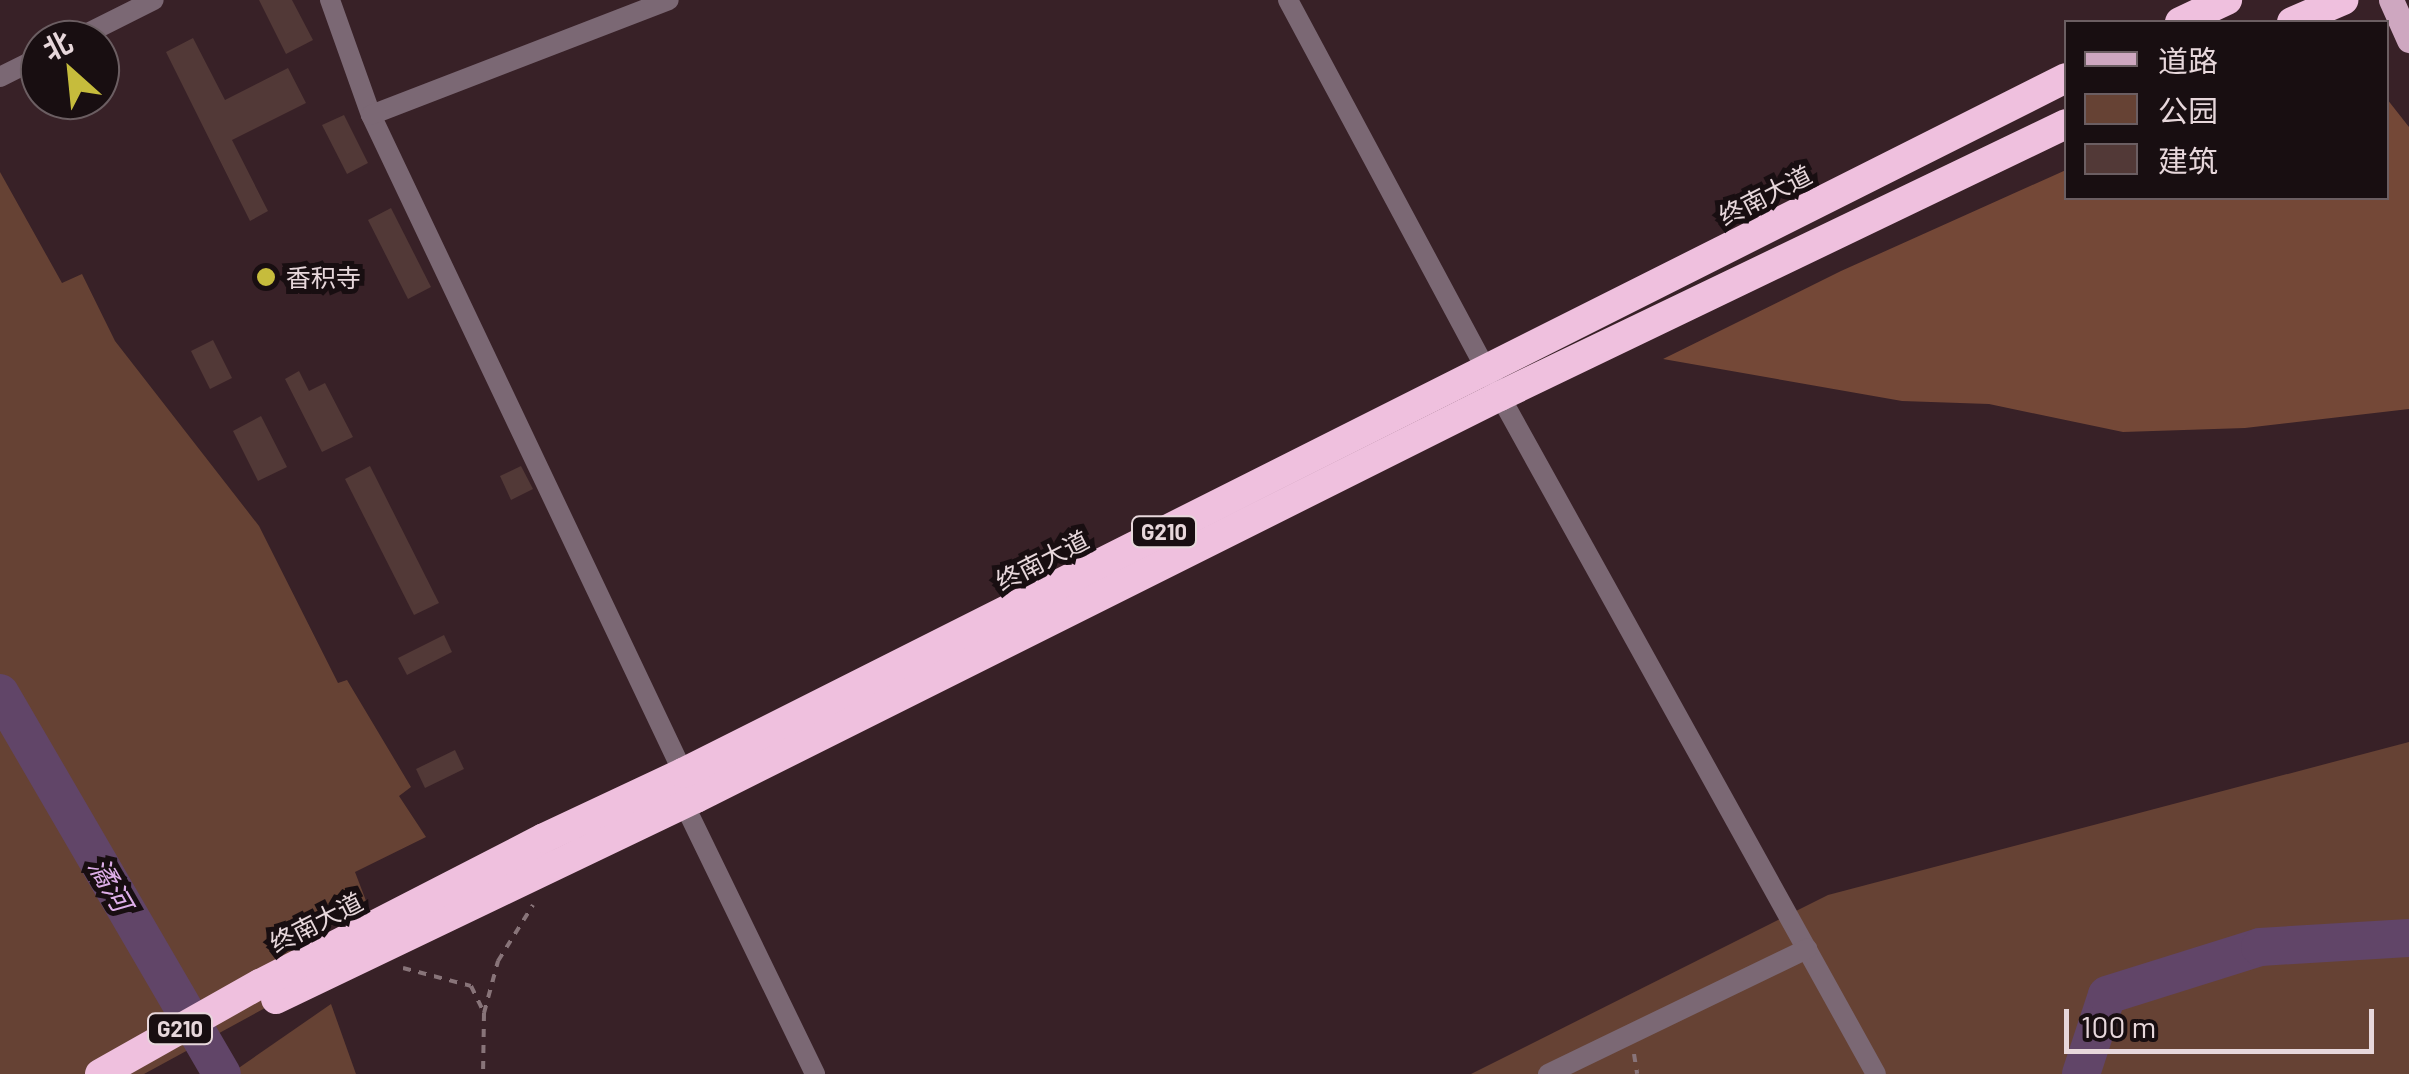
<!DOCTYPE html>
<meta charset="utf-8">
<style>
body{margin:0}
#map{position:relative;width:2409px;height:1074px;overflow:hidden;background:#382127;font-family:Barlow,"Noto Sans SC",sans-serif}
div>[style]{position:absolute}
.green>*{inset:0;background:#664234}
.forest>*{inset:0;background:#744837}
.river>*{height:38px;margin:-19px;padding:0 19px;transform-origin:19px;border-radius:19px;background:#614568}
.building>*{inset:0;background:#523937}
.path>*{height:4px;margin-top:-2px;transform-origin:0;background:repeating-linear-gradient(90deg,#887479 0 8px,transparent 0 16px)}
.minor>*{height:20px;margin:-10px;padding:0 10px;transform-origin:10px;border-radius:10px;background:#7b6874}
.major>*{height:25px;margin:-12.5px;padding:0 12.5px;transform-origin:12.5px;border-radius:12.5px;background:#cea7c0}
.highway>*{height:30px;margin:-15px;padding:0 15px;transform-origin:15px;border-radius:15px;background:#efc0de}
.dots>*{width:28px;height:28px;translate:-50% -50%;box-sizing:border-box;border:5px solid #180e11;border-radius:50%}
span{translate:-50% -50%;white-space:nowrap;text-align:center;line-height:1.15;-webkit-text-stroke:10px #180e11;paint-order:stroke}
.shield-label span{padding:2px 8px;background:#180e11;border:2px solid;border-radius:8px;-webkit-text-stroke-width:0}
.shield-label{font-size:22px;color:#e7d7db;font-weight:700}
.street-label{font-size:25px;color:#e7d7db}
.poi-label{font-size:25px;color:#e7d7db}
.left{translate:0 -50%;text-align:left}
.water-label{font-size:28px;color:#ddaee8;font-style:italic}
.legend{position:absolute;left:2064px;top:20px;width:325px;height:180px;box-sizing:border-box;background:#180e11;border:2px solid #6b5e62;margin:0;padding:12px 18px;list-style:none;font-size:30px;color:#e7d7db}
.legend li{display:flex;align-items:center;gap:20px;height:50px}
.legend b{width:50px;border:2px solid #6b5e62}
.north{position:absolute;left:20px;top:20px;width:100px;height:100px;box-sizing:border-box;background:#180e11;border:2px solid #6b5e62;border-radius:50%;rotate:333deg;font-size:28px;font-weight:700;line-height:40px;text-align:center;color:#e7d7db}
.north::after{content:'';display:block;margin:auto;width:35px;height:45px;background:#c6bc3c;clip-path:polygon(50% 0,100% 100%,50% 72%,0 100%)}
.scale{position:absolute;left:2064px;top:1009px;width:310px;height:45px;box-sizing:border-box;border:5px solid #e7d7db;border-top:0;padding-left:12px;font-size:30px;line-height:35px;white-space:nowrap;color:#e7d7db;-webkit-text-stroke:8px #180e11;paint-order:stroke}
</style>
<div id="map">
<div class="green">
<i style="clip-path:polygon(0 172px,62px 283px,82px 274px,115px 341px,259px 526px,338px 683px,347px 680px,411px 787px,399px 796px,426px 837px,355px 872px,368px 906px,316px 934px,335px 970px,144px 1074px,0 1074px)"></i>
<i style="clip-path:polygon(2409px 742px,2409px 1074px,1471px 1074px,1828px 895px)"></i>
<i style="clip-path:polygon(331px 1004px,356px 1074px,230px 1074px)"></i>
</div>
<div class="forest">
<i style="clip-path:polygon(2387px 99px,2409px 127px,2409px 409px,2245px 428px,2123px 432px,1989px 404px,1902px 401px,1663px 359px,1841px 271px,2066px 170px,2066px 198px,2386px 198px)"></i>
</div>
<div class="river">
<i style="left:0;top:693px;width:441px;rotate:59.8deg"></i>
<i style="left:2081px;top:1074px;width:83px;rotate:-71.8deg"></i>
<i style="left:2107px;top:995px;width:160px;rotate:-17.4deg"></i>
<i style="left:2260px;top:947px;width:149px;rotate:-3.5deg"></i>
</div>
<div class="building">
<i style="clip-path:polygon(259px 0,292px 0,313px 40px,286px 54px)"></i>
<i style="clip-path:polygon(193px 38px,225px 100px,288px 68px,306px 103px,232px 140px,268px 211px,250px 221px,166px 52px)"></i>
<i style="clip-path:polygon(344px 115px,368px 163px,347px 174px,322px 125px)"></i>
<i style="clip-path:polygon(391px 208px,431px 287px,408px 299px,368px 220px)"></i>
<i style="clip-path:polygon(213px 340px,232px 378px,210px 389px,191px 351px)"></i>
<i style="clip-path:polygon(299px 371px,309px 391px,325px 383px,353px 437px,322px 452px,285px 379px)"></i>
<i style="clip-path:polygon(261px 416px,287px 467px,258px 481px,233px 431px)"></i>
<i style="clip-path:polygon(370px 466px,439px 603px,414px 615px,345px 479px)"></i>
<i style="clip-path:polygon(521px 466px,533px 489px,511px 500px,500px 476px)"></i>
<i style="clip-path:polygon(444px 635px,452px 652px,407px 675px,398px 658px)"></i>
<i style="clip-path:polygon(455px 750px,464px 769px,425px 788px,416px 769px)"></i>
</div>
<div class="path">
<i style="left:403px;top:968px;width:70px;rotate:14.8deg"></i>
<i style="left:471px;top:986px;width:30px;rotate:64deg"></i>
<i style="left:484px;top:1013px;width:61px;rotate:90.9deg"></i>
<i style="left:484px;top:1013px;width:54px;rotate:-74.9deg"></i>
<i style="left:498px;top:961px;width:66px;rotate:-58deg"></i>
<i style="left:1634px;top:1054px;width:20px;rotate:81deg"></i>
</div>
<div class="minor">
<i style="left:330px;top:0;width:122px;rotate:70.4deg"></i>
<i style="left:371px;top:115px;width:739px;rotate:64.61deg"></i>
<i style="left:1288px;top:0;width:449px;rotate:61.8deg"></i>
<i style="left:1500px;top:396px;width:775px;rotate:60.99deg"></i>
<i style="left:74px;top:40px;width:89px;rotate:-26.6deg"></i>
<i style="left:0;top:77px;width:45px;rotate:-26.6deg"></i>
<i style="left:371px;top:115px;width:319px;rotate:-21.1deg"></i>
<i style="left:684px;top:804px;width:300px;rotate:64.1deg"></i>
<i style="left:1548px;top:1074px;width:288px;rotate:-25.8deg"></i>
</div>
<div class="major">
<i style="left:2391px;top:0;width:44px;rotate:65.8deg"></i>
</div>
<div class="highway">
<i style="left:2180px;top:22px;width:52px;rotate:-25.1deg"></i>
<i style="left:2292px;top:22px;width:56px;rotate:-23.3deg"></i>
<i style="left:276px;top:999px;width:466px;rotate:-25.6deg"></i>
<i style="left:696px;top:798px;width:899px;rotate:-26.57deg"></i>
<i style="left:1500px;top:396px;width:628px;rotate:-25.67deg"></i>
<i style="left:100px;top:1074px;width:184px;rotate:-29.4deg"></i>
<i style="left:260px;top:984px;width:319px;rotate:-27.2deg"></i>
<i style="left:544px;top:838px;width:153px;rotate:-25.1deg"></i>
<i style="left:683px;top:773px;width:1548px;rotate:-26.68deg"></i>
</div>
<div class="dots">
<i style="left:266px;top:277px;background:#c6bc3c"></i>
</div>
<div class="shield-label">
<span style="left:1164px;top:532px">G210</span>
<span style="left:180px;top:1029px">G210</span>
</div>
<div class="street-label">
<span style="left:1765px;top:195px;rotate:-27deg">终南大道</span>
<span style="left:1042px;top:560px;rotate:-27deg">终南大道</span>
<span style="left:316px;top:922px;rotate:-27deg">终南大道</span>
</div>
<div class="poi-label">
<span class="left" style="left:286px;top:277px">香积寺</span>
</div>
<div class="water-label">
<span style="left:111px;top:884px;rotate:60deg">潏河</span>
</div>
<ul class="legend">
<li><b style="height:12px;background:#cea7c0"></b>道路</li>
<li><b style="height:28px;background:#664234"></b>公园</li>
<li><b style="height:28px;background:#523937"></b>建筑</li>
</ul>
<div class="north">北</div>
<div class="scale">100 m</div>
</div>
